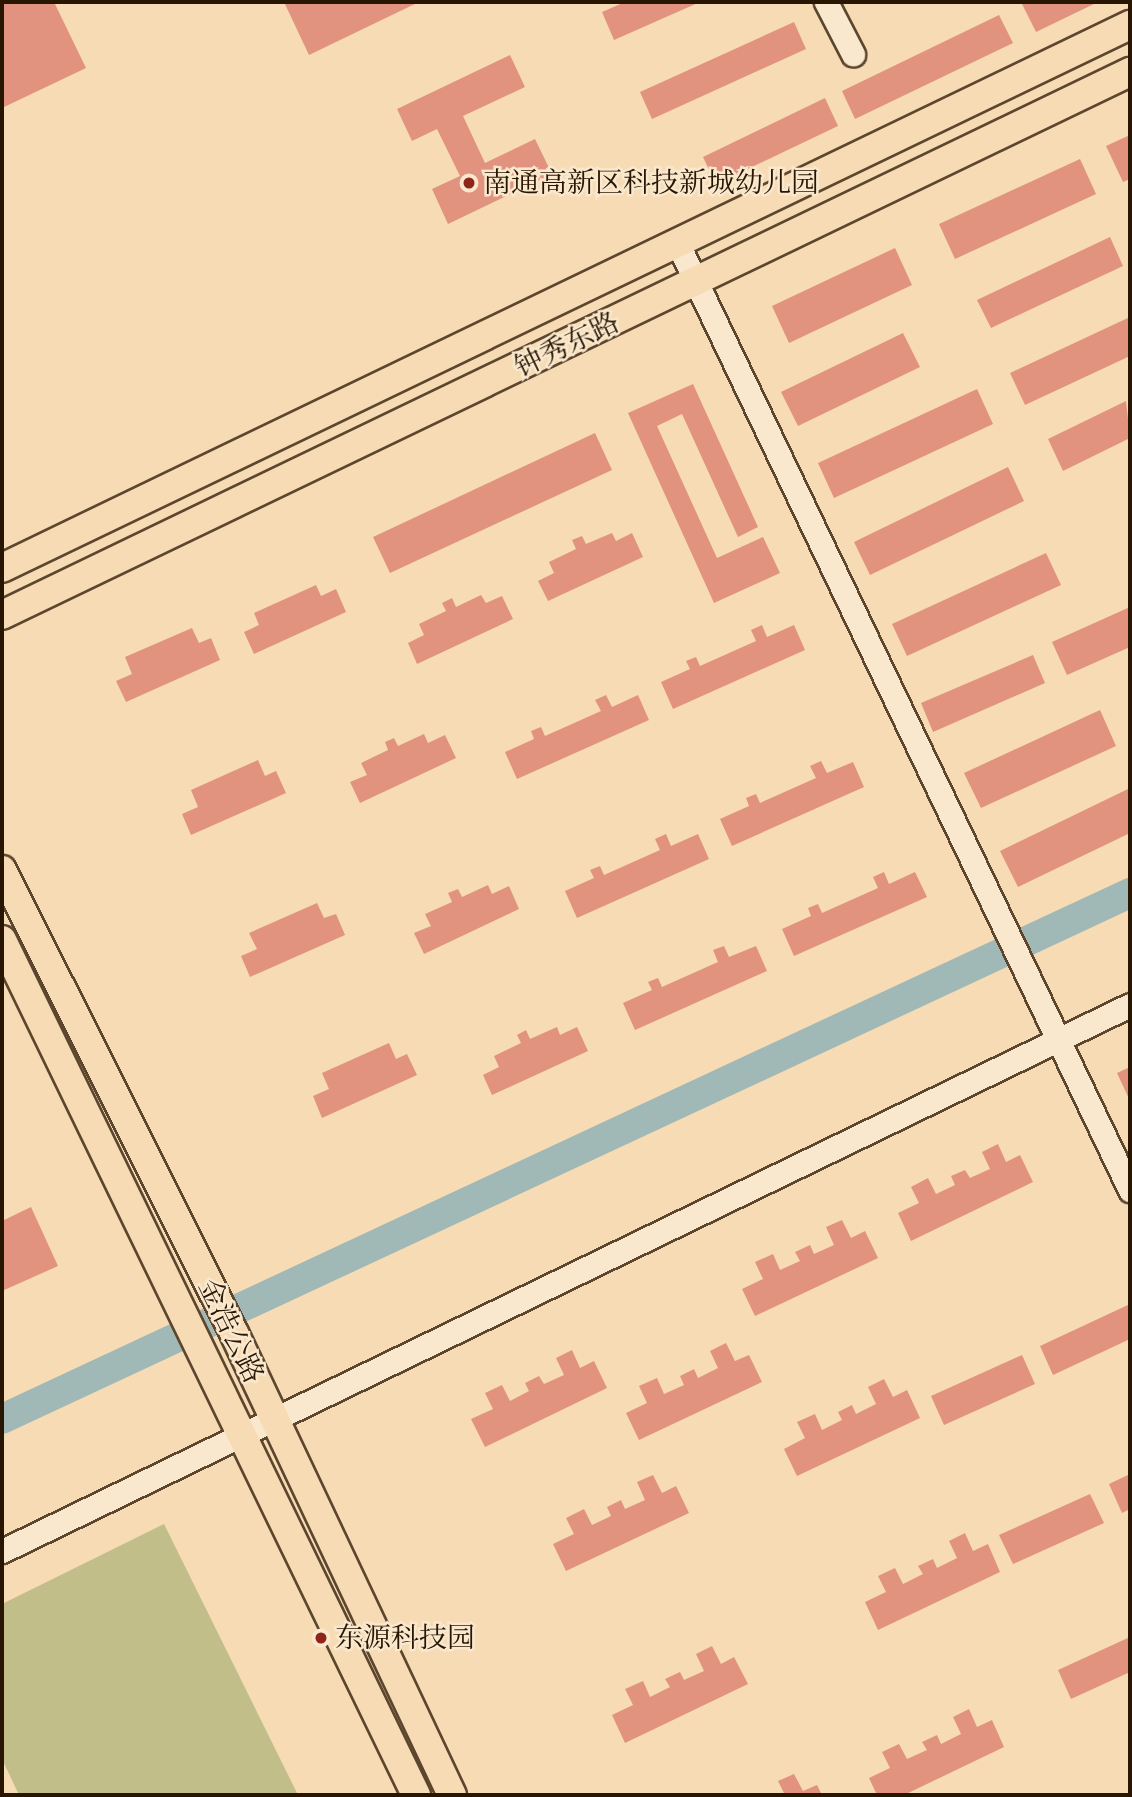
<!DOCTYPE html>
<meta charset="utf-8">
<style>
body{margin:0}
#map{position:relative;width:1132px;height:1797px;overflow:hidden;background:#f6dbb4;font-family:"IM FELL Great Primer","Noto Serif SC",serif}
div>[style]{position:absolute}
.green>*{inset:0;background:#c2be89}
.river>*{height:30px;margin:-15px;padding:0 15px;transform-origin:15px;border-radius:15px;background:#a0b9b6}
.building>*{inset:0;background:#e19380}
.roads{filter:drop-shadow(2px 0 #5c462e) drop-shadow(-2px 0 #5c462e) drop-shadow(0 2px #5c462e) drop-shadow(0 -2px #5c462e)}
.minor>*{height:23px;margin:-11.5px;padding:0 11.5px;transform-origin:11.5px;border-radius:11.5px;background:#f9e8ce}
.major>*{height:28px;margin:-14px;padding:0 14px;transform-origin:14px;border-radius:14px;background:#f6dbb4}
.dots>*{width:19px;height:19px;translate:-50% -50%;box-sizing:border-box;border:4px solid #f9e8ce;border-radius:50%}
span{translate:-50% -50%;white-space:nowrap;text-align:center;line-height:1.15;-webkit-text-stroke:5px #f9e8ce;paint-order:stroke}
.poi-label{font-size:28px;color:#281502}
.left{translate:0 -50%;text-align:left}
.street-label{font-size:28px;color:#281502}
.frame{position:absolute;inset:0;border:4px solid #281502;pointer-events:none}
</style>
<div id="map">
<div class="green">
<i style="clip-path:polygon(164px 1524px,298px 1795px,19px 1795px,2px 1759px,2px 1604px)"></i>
</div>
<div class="river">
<i style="left:2px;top:1419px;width:1245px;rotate:-25deg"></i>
</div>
<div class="building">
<i style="clip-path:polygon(2px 2px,54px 2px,86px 68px,2px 108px)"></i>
<i style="clip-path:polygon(284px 2px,419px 2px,309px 55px)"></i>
<i style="clip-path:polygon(625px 2px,700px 2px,614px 40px,602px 12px)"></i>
<i style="clip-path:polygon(1027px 2px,1098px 2px,1036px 32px,1022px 4px)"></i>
<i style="clip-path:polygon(999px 15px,1013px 43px,855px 119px,842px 91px)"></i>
<i style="clip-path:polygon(794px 22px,806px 49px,652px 119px,640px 92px)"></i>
<i style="clip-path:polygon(510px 55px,525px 87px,463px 116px,485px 163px,535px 139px,552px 174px,448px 224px,432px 189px,460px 176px,437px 129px,412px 141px,397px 109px)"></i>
<i style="clip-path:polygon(825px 98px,838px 126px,716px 184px,703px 157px)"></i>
<i style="clip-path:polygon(1130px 135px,1130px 179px,1123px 182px,1106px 146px)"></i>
<i style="clip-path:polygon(1080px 159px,1096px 194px,955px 259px,939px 224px)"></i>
<i style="clip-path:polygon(1110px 237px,1123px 266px,991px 328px,977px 300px)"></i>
<i style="clip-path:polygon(895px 248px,912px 285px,789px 343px,772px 306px)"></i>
<i style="clip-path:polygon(1130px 317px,1130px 356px,1025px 405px,1010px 373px)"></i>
<i style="clip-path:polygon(903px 333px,920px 367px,798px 426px,781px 392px)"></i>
<i style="clip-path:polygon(693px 384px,758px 527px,738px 537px,682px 414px,657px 426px,717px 558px,763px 537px,780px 573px,714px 603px,628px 413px)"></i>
<i style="clip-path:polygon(977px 389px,993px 424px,834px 498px,818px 463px)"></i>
<i style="clip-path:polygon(1126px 401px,1130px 438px,1063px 471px,1048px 439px)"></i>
<i style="clip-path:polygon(595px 433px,612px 470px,390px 573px,373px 537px)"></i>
<i style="clip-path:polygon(1008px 467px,1024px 501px,870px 575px,854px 542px)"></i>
<i style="clip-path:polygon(612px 533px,616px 541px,632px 533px,643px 557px,548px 601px,538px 581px,554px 573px,549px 562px,576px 549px,572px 540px,582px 536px,586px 544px)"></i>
<i style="clip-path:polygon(1046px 553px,1061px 585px,907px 656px,892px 624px)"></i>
<i style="clip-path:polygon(316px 585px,321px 596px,336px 589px,346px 612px,254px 654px,244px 632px,259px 625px,254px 613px)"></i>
<i style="clip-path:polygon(481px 595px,486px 603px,502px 596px,513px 619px,417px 664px,408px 643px,424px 635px,419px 624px,446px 611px,442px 603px,452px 598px,456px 607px)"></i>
<i style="clip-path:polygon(1130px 607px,1130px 647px,1067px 675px,1052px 642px)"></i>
<i style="clip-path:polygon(762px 625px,767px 637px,794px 625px,805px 650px,673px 709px,661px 682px,690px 669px,686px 661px,696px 657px,700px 666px,756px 641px,751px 630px)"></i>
<i style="clip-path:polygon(192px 628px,199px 643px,211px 638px,220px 660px,126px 702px,116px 681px,132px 674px,125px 657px)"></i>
<i style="clip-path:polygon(1033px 655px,1045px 683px,933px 732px,921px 703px)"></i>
<i style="clip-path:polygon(606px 695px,612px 707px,638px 695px,649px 720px,517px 779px,505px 752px,534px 739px,531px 731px,541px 727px,545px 736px,601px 711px,595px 700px)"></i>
<i style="clip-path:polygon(1100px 710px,1116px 746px,981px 808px,964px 773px)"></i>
<i style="clip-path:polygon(424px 734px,428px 743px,445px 735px,456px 758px,360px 803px,350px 782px,367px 775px,361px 763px,388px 750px,385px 742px,394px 738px,398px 746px)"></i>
<i style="clip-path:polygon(258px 760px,265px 776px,276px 771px,286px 793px,191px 835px,182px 814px,198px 807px,191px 790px)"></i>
<i style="clip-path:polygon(821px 761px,827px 773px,853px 762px,864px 787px,732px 846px,720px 819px,749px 806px,746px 798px,756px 794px,760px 803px,816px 778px,810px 766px)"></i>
<i style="clip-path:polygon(1130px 788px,1130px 833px,1018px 887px,1000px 851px)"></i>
<i style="clip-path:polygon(666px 834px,671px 846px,698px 834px,709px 859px,577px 918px,565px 891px,594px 878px,590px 870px,600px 866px,604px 875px,660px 850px,655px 839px)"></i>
<i style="clip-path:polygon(884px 872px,889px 884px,915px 872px,927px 897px,794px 956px,782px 929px,811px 916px,808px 908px,818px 904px,822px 913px,878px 888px,873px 877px)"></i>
<i style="clip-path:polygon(488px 885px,492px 894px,509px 886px,519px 909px,424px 954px,414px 933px,431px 926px,425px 914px,452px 902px,448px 893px,458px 889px,462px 897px)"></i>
<i style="clip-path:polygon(317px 903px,324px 918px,336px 914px,345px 935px,250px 977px,241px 956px,257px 949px,249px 933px)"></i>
<i style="clip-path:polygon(724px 946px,729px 957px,756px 946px,767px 971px,635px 1030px,623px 1003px,652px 990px,648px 982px,658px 978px,662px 987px,718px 962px,713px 950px)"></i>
<i style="clip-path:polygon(557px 1027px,560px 1035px,577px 1027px,588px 1051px,492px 1095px,483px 1075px,499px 1067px,494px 1056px,521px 1043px,517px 1035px,526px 1030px,530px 1039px)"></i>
<i style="clip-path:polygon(389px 1043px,396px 1059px,407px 1054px,417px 1075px,322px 1118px,313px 1096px,329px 1089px,322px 1073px)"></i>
<i style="clip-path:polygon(1130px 1067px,1130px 1101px,1117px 1073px)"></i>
<i style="clip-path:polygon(998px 1144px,1006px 1162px,1020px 1155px,1033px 1182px,911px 1241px,898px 1213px,919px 1203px,911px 1187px,928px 1178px,936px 1194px,955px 1185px,951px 1176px,965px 1170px,970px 1178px,990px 1169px,982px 1152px)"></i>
<i style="clip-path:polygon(31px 1207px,58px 1266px,2px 1291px,2px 1221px)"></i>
<i style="clip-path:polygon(842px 1220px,851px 1238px,865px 1231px,878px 1258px,755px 1316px,742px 1289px,763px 1279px,755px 1262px,773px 1254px,780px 1270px,800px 1261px,795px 1252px,810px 1245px,814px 1254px,834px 1245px,826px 1227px)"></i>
<i style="clip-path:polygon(1130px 1304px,1130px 1339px,1053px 1375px,1040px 1346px)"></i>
<i style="clip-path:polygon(726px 1343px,735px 1361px,749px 1355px,762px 1382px,639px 1440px,626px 1413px,647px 1403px,639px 1386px,657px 1378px,664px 1394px,684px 1385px,680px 1376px,694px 1369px,698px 1378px,718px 1368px,710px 1351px)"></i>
<i style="clip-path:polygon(572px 1350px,580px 1368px,594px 1361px,607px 1388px,485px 1447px,471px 1419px,493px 1409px,485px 1393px,502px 1385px,510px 1401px,529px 1391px,525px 1383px,539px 1376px,544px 1384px,564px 1375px,556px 1358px)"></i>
<i style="clip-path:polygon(1022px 1355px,1035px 1384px,944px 1425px,931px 1396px)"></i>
<i style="clip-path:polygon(884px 1379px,893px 1397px,907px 1390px,920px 1418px,797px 1476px,784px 1449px,805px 1438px,797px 1422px,815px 1414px,822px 1430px,842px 1420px,838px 1412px,852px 1405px,856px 1414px,876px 1404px,868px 1387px)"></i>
<i style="clip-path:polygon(1130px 1474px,1130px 1509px,1122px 1513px,1109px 1484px)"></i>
<i style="clip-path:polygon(653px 1475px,662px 1493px,676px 1486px,689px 1513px,566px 1571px,553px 1544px,574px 1534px,566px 1518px,584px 1509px,592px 1525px,611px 1516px,607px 1507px,621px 1500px,625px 1509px,645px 1500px,637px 1482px)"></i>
<i style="clip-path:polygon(1090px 1494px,1104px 1523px,1013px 1564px,999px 1535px)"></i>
<i style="clip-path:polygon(965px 1533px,973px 1551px,988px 1544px,1000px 1572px,878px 1630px,865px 1602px,886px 1592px,878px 1576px,895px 1568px,903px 1584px,923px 1574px,918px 1566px,933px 1559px,937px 1568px,957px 1558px,949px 1541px)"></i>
<i style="clip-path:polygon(1130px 1637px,1130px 1672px,1071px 1699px,1058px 1670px)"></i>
<i style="clip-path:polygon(712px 1646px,721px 1664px,734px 1657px,748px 1684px,625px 1743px,612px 1715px,633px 1705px,625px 1689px,643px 1681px,650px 1697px,670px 1687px,665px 1679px,680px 1672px,684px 1680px,704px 1671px,696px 1654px)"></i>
<i style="clip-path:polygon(969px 1709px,977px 1727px,992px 1720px,1004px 1747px,904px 1795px,877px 1795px,869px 1778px,890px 1768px,882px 1752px,899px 1744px,907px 1759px,927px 1750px,922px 1742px,937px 1735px,941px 1744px,961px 1734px,953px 1717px)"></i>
<i style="clip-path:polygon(794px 1774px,803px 1791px,817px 1785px,822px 1795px,785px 1795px,778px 1781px)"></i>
</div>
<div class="roads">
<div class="minor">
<i style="left:826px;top:2px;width:59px;rotate:62.6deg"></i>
<i style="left:677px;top:242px;width:1051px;rotate:64.46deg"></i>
<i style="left:2px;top:1551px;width:1253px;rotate:-25.83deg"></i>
</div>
<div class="major">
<i style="left:2px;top:568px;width:1252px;rotate:-25.71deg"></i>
<i style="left:2px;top:615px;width:1252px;rotate:-25.71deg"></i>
<i style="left:2px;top:870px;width:518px;rotate:63.39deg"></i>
<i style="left:234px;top:1333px;width:511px;rotate:64.74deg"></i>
<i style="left:2px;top:940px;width:950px;rotate:64.16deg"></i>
</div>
</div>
<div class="dots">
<i style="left:469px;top:183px;background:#8f2418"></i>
<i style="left:321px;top:1638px;background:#8f2418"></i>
</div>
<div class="poi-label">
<span class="left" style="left:483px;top:183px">南通高新区科技新城幼儿园</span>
<span class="left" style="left:335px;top:1638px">东源科技园</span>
</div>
<div class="street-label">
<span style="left:567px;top:345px;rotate:-26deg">钟秀东路</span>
<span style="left:231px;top:1331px;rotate:64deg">金浩公路</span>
</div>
<div class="frame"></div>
</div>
